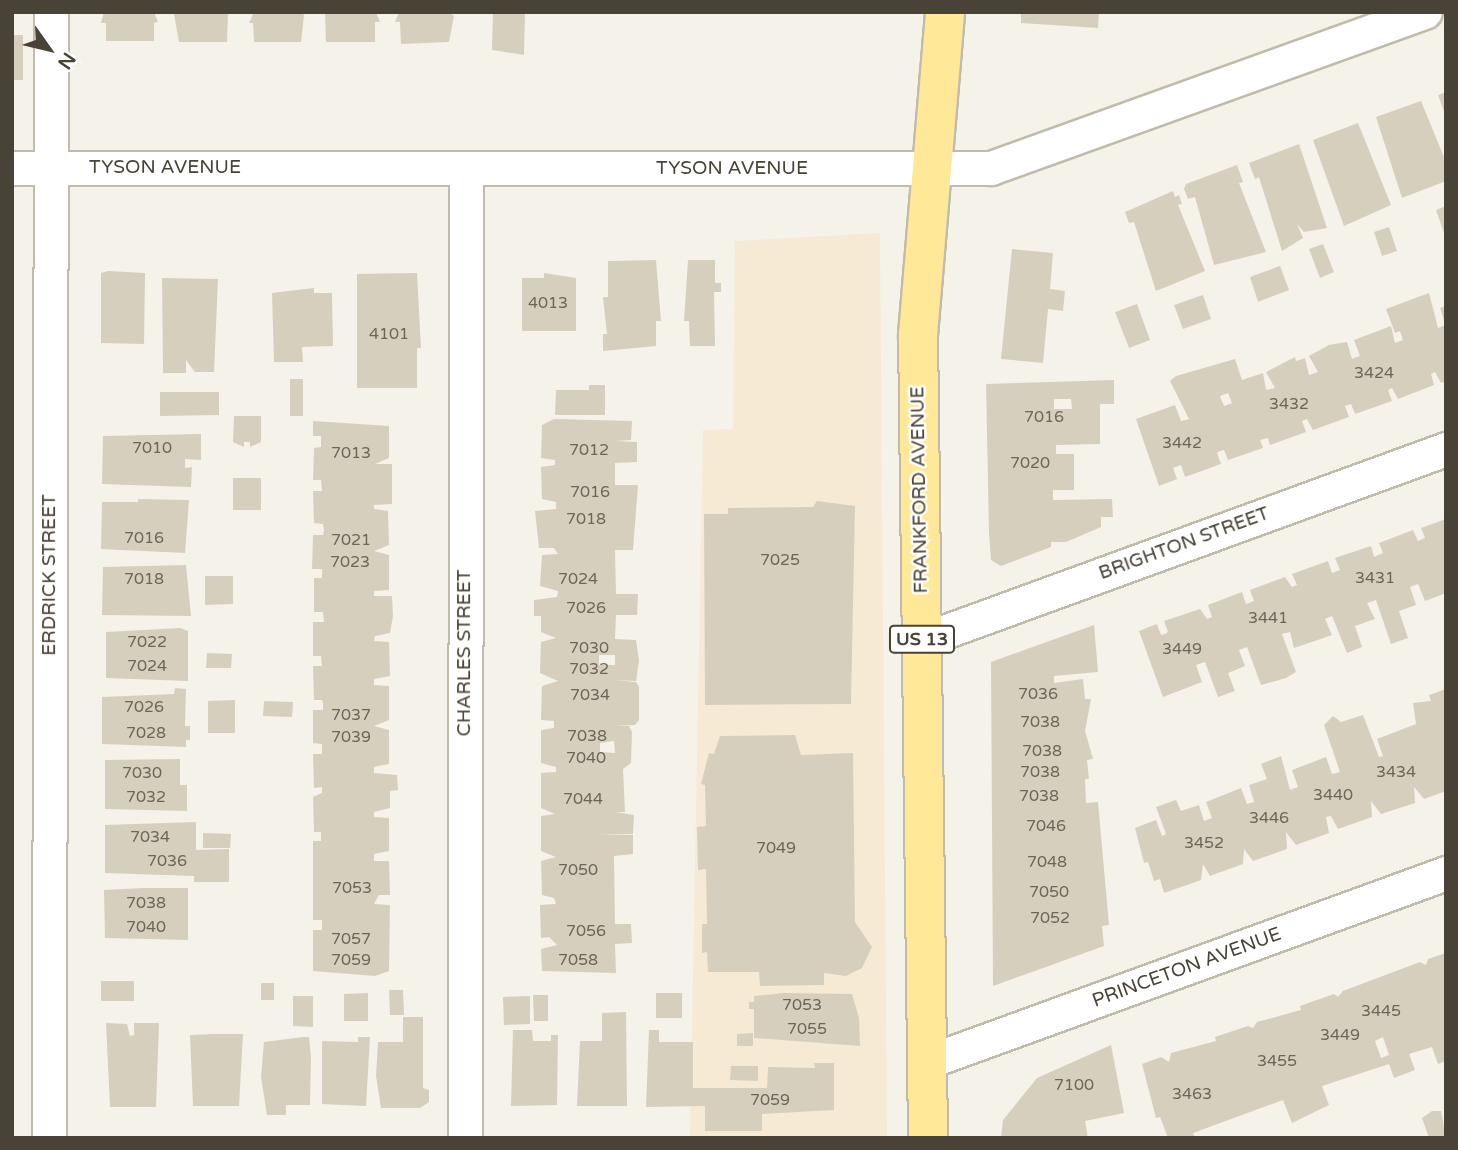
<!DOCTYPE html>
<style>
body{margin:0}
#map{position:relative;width:1458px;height:1150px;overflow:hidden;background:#f5f2e9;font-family:"Varela Round",sans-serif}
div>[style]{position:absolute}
.commercial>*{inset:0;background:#f7ead4}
.building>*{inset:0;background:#d7cfbe}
.roads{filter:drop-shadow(2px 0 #c1bbab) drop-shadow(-2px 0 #c1bbab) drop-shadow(0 2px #c1bbab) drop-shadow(0 -2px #c1bbab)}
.minor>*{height:33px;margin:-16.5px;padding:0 16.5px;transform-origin:16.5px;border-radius:16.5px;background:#fff}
.major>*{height:38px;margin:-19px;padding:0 19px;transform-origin:19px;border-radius:19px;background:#ffe898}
span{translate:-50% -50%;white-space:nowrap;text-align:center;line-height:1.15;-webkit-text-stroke:5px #fff;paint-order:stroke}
.number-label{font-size:16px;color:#6c6659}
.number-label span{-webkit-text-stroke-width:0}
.shield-label span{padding:2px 5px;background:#fff;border:2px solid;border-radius:5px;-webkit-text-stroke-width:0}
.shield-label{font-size:18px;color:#494337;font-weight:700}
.street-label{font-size:19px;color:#494337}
.frame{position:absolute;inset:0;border:14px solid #494337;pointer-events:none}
.north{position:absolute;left:14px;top:14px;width:70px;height:70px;-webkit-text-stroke:5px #fff;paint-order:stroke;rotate:124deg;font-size:19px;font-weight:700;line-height:28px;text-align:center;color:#494337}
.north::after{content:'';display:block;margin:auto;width:24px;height:32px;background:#494337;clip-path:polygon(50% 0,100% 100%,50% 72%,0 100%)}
</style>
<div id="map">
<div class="commercial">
<i style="clip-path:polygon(880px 233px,887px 1138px,690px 1138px,703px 430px,733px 429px,735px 241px)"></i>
</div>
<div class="building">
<i style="clip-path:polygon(104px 12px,154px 12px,158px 22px,154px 23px,154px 41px,106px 41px,106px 23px,101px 23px)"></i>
<i style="clip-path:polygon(228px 12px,227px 42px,179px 42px,174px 14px)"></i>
<i style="clip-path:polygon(254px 12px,300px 12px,304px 15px,301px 42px,254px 42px,253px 23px,249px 23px)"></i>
<i style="clip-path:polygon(325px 12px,376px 12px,380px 22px,375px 22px,375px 42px,326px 42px)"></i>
<i style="clip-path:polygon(399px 12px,449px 12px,454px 16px,449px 42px,401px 44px,400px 22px,395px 22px)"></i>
<i style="clip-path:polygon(493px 12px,525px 12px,524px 55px,492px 50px)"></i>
<i style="clip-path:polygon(1021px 12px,1099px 12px,1098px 28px,1021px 23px)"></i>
<i style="clip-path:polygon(12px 35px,23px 35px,23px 80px,12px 80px)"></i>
<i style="clip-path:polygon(1446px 92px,1446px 110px,1444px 111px,1438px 95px)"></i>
<i style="clip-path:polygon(1421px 101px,1446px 162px,1446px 181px,1402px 198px,1376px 117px)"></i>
<i style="clip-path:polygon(1358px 123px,1391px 205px,1344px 226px,1313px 140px)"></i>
<i style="clip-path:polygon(1299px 144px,1327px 228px,1304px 232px,1297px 224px,1303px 238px,1282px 251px,1259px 177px,1255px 179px,1249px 163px)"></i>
<i style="clip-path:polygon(1237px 165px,1243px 182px,1239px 183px,1266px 252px,1214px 265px,1195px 197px,1188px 199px,1184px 189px,1186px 184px)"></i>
<i style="clip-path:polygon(1173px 191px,1175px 197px,1179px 195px,1182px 204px,1178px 205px,1205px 271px,1156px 291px,1134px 222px,1129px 223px,1125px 212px)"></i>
<i style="clip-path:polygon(1446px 206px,1446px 236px,1445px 236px,1436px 210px)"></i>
<i style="clip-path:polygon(1389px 227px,1397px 251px,1382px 256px,1374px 232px)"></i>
<i style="clip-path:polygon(1323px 244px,1334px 272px,1320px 278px,1309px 249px)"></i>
<i style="clip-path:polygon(1012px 249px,1053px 253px,1050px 289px,1065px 291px,1063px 311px,1048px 309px,1043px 363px,1001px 359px)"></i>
<i style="clip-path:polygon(656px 260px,661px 321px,656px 321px,656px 346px,603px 351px,603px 334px,607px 334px,603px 297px,608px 297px,608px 261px)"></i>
<i style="clip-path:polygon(688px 260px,715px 260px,715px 283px,721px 283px,721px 292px,714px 292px,715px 346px,690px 346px,689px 321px,684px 321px)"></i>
<i style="clip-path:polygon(1280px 266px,1289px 290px,1258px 302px,1250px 277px)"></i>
<i style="clip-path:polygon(108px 271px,145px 273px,144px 344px,101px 343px,101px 273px)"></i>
<i style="clip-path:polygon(417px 273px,421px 348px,417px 348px,417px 388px,357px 388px,357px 274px)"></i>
<i style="clip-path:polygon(544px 273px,576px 278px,576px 331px,522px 331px,522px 278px,544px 278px)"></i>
<i style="clip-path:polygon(162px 278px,218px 279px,214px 372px,195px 372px,186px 360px,186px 373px,163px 373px)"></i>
<i style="clip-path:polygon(314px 288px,314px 293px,332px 293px,333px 346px,302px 347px,303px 362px,274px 362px,272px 293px)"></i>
<i style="clip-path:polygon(evenodd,1429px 293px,1438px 328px,1446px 325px,1446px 381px,1441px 383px,1435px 372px,1431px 374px,1434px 385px,1398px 399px,1392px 388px,1388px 390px,1392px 401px,1355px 414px,1351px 404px,1345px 406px,1349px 417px,1313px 430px,1307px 419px,1302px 421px,1306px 432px,1270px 445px,1268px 438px,1260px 440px,1263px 448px,1228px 460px,1224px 450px,1220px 451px,1217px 453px,1221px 464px,1185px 477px,1181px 465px,1173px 468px,1177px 479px,1159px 486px,1136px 419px,1175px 405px,1181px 421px,1189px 419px,1170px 381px,1176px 376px,1235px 359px,1242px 380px,1263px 373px,1266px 390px,1275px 388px,1266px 372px,1295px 357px,1296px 361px,1305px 358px,1309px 375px,1318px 372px,1309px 356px,1329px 345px,1347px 342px,1352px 359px,1360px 356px,1354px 340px,1391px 326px,1395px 343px,1403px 340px,1400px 331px,1395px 333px,1386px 309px,1429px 293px,1228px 393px,1232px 403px,1224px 406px,1220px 396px,1228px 393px)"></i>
<i style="clip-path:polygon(1203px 295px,1211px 319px,1183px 329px,1174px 305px)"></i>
<i style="clip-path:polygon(1137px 304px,1150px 340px,1129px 348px,1115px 312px)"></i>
<i style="clip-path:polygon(1446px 306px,1446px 323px,1445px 323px,1440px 308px)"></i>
<i style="clip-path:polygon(290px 379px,303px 379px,303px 416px,290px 416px)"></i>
<i style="clip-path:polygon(evenodd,1114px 380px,1114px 404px,1100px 404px,1100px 444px,1056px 445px,1056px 454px,1074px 454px,1074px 490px,1053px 490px,1053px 500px,1112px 499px,1113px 517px,1101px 517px,1101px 527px,1066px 542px,1051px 542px,1051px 547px,1001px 566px,991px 560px,989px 533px,986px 384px,1114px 380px,1054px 399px,1071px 399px,1072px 409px,1054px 409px,1054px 399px)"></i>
<i style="clip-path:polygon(589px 385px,605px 385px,605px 415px,555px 415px,556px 390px,589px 390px)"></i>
<i style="clip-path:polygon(160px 392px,219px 392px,219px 415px,160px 416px)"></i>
<i style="clip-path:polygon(234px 416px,261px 416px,261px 442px,250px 447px,250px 442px,244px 442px,244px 447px,233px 442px)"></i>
<i style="clip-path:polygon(evenodd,554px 419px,632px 421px,631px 440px,615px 441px,637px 442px,637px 462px,615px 463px,615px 485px,638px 485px,633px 550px,615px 550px,616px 594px,638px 594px,637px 615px,616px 615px,615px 639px,636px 640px,639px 661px,636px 681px,615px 680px,636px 682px,639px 687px,639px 720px,635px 725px,614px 726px,629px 726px,632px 732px,631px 763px,623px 769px,625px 812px,616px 812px,634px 815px,633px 834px,598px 834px,633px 835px,633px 854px,614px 856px,615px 924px,631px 924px,632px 943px,615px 944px,616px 973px,542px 971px,541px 949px,557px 945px,549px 937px,541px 938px,540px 905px,556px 904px,554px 898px,542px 895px,541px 861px,556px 857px,541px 851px,541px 816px,555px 814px,541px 808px,541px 773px,556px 772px,556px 767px,541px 763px,541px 730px,554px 728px,554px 721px,541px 720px,542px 686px,558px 681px,540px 673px,541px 642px,556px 638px,541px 632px,541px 616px,534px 616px,534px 600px,557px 597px,558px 591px,540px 586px,542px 555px,558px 554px,554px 548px,539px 548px,535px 511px,556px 509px,556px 502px,542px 499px,541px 467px,555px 465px,555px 460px,541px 458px,542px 425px,554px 419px,599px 655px,615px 655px,615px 665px,599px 665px,599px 655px,554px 419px,614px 741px,615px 753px,600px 752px,600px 743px,614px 741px)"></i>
<i style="clip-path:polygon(313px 421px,389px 426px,389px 458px,375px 464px,392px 464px,392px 504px,374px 505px,374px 509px,388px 511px,389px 545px,374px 551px,389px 555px,389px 590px,374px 591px,374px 596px,392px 596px,393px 616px,390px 633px,375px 636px,374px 641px,389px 642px,390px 676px,374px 679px,374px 685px,389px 686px,389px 720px,374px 726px,389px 730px,389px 764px,374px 767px,374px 773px,397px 775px,398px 790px,390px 791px,390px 808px,374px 812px,374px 817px,389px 818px,389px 851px,374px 854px,374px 861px,389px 861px,390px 895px,379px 895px,374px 904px,390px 905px,389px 971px,375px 976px,313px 971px,313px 930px,322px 930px,322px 920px,313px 920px,313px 841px,321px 841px,321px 832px,314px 832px,313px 797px,322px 793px,322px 787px,314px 788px,313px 754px,322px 754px,322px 744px,313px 743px,313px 710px,323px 710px,323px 704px,322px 700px,314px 700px,313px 666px,322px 666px,321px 656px,313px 656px,313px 622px,324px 622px,323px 612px,314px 612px,314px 578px,322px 578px,322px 569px,312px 569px,313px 535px,323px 535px,324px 530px,323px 524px,314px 523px,313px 491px,322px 491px,321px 480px,313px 480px,314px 448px,321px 447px,321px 436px,313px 436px)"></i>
<i style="clip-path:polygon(201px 434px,201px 460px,185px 459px,185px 468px,192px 467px,191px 487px,102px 484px,103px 436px)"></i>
<i style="clip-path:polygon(233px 478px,261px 478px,261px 510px,233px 510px)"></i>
<i style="clip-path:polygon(138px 499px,189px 500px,185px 553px,101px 549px,102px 502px,138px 502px)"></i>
<i style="clip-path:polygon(817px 501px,855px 506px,851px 704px,705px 705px,704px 514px,728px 514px,728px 508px,813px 507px)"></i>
<i style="clip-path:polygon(1446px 519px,1446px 593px,1425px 601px,1418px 584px,1410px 587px,1416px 605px,1399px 611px,1408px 638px,1391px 644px,1376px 600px,1367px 603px,1375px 619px,1355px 626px,1362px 647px,1347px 653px,1332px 616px,1325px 619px,1332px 635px,1312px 642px,1294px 648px,1290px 632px,1282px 634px,1296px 672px,1286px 678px,1261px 685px,1247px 647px,1239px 650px,1245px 666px,1228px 673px,1235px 691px,1218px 697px,1205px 662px,1196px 665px,1202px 682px,1163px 697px,1139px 631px,1157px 624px,1161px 635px,1165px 634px,1168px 632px,1164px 621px,1200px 609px,1207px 619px,1212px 617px,1208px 605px,1242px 592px,1246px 604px,1254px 601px,1250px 590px,1285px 577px,1292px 587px,1297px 585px,1292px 574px,1328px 561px,1332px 573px,1340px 570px,1335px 558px,1371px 546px,1374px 557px,1383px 553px,1379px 543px,1413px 530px,1418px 541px,1425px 538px,1421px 528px)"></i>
<i style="clip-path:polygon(186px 565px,191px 616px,102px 615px,103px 567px)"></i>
<i style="clip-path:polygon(205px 576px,233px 576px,233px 604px,205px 605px)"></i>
<i style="clip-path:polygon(1094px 625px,1098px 672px,1054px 676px,1054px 683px,1083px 679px,1085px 699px,1091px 699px,1085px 731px,1093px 759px,1087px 760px,1089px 779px,1085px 779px,1086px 803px,1098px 802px,1109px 925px,1102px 926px,1104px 946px,993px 986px,991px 662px)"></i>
<i style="clip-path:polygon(180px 628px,188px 631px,188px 681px,106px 678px,106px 632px)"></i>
<i style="clip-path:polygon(207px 653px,232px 654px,231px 668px,206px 668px)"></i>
<i style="clip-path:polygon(175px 688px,186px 689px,185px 726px,190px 726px,190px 740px,186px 740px,186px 747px,102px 744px,102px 697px,174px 694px)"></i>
<i style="clip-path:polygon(1446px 689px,1446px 791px,1424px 799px,1414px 787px,1415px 803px,1381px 814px,1371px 801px,1372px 817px,1338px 829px,1331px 816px,1326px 817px,1329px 833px,1296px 845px,1286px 832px,1287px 849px,1253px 861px,1244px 849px,1243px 864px,1210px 876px,1203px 864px,1201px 880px,1164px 893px,1160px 879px,1154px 881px,1148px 862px,1144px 863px,1135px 828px,1156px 820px,1162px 836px,1166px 834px,1156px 807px,1176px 800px,1181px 811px,1199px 805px,1204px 821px,1212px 818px,1206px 802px,1241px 788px,1247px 804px,1254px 802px,1249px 785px,1267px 779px,1261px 764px,1281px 756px,1290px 790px,1298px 787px,1292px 770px,1326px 757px,1332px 774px,1340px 772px,1324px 725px,1333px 716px,1341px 722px,1363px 715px,1379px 757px,1383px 756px,1377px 739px,1416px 724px,1413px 703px,1431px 701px,1429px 695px)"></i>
<i style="clip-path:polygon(235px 700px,235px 733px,208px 733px,208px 701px)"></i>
<i style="clip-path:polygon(264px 701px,293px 702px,292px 717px,263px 716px)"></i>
<i style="clip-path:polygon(795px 735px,801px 755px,853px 753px,855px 922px,872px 947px,862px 968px,846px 976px,824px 973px,824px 985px,760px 986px,759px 972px,708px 972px,707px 952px,702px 953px,702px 924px,707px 924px,706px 869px,698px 870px,697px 827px,706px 826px,705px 785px,701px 784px,709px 753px,714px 754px,720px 736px)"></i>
<i style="clip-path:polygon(180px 759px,180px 785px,187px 785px,187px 811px,105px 809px,105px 760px)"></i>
<i style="clip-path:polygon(196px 822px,196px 850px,229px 849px,229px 882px,194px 882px,194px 876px,105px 873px,105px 825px)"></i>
<i style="clip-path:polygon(203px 833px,231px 834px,230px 848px,203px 848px)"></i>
<i style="clip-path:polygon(143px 888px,188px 888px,188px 940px,105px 938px,104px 890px)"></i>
<i style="clip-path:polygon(evenodd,1446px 953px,1446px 1061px,1438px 1064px,1432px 1047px,1409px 1054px,1415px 1070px,1394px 1078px,1389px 1064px,1322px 1086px,1329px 1105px,1292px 1123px,1283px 1100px,1193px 1133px,1195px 1138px,1168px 1138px,1160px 1117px,1156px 1118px,1142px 1064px,1161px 1057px,1169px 1062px,1171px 1053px,1216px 1041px,1215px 1037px,1248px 1026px,1253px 1028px,1257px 1022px,1301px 1010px,1300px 1006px,1334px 994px,1338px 997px,1343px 991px,1420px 962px,1426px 965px,1428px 959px,1446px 953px,1383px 1037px,1389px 1055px,1381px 1058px,1375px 1041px,1383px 1037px)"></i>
<i style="clip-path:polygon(101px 981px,134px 981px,134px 1001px,101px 1001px)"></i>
<i style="clip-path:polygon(261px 983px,274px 983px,274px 1000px,261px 1000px)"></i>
<i style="clip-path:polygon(389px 990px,403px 990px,404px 1015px,390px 1015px)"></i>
<i style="clip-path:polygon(368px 993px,368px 1021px,344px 1021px,344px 994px)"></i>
<i style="clip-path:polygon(656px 993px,682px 993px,682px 1018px,656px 1018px)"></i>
<i style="clip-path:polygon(783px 993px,852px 994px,859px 1018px,860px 1046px,754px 1038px,754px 1009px,749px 1009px,749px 1002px,754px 1002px,754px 996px)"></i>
<i style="clip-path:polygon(533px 995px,548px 995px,548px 1021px,534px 1021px)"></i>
<i style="clip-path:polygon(293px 996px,313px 996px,313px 1027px,293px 1026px)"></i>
<i style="clip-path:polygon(530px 996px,530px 1024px,504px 1025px,503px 997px)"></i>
<i style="clip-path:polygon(626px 1012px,627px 1106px,577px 1106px,580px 1041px,602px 1041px,602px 1013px)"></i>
<i style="clip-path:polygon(403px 1017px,423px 1017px,423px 1088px,429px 1090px,429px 1102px,420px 1108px,381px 1108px,376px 1076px,378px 1042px,403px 1042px)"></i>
<i style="clip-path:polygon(106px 1023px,127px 1024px,130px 1036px,134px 1035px,134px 1023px,159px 1023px,156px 1107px,110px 1107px)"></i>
<i style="clip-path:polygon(513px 1030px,532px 1030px,533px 1041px,551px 1041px,551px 1035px,558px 1035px,557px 1105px,511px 1106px)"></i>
<i style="clip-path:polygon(649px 1030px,659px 1030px,659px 1042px,693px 1042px,693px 1088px,767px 1088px,768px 1067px,815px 1068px,814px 1063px,834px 1063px,834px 1110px,762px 1114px,762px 1131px,705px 1131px,705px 1106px,646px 1107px)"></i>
<i style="clip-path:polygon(753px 1033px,753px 1046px,737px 1046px,737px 1034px)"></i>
<i style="clip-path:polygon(214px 1034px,243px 1034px,239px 1106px,193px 1106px,190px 1035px)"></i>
<i style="clip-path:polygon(303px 1037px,309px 1037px,311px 1057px,310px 1105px,286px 1105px,286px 1115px,267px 1115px,261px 1077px,264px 1042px)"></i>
<i style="clip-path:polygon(358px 1037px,370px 1037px,366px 1106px,322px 1104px,322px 1041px,358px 1042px)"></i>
<i style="clip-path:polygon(1111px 1045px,1124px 1113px,1085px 1121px,1088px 1138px,1001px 1138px,1003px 1120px,1037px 1078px)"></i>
<i style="clip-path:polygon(731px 1066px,758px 1066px,758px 1081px,730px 1080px)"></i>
<i style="clip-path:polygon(1432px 1111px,1441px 1111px,1446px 1138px,1429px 1138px,1422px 1118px)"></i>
</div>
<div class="roads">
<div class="minor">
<i style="left:12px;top:168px;width:979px"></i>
<i style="left:991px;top:168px;width:461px;rotate:-19.8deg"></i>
<i style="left:922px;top:640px;width:558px;rotate:-20.03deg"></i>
<i style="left:927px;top:1062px;width:552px;rotate:-20.01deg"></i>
<i style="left:49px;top:1138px;width:1126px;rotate:-89.9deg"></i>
<i style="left:465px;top:1138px;width:970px;rotate:-89.94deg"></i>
</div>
<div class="major">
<i style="left:928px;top:1138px;width:803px;rotate:-90.71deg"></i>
<i style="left:918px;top:335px;width:324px;rotate:-85.2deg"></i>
</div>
</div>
<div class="number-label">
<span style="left:548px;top:303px">4013</span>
<span style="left:389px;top:334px">4101</span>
<span style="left:1374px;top:373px">3424</span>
<span style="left:1289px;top:404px">3432</span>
<span style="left:1044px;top:417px">7016</span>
<span style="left:1182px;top:443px">3442</span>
<span style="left:152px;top:448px">7010</span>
<span style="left:589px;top:450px">7012</span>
<span style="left:351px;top:453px">7013</span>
<span style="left:1030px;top:463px">7020</span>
<span style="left:590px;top:492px">7016</span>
<span style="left:586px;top:519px">7018</span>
<span style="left:144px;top:538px">7016</span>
<span style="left:351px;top:540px">7021</span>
<span style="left:780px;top:560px">7025</span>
<span style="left:350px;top:562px">7023</span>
<span style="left:1375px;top:578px">3431</span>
<span style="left:144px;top:579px">7018</span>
<span style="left:578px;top:579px">7024</span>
<span style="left:586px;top:608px">7026</span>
<span style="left:1268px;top:618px">3441</span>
<span style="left:147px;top:642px">7022</span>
<span style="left:589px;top:648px">7030</span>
<span style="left:1182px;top:649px">3449</span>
<span style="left:147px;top:666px">7024</span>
<span style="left:589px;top:669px">7032</span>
<span style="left:1038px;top:694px">7036</span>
<span style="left:590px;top:695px">7034</span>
<span style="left:144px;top:707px">7026</span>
<span style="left:351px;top:715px">7037</span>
<span style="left:1040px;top:722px">7038</span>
<span style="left:146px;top:733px">7028</span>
<span style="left:587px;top:736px">7038</span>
<span style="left:351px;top:737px">7039</span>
<span style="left:1042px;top:751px">7038</span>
<span style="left:586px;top:758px">7040</span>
<span style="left:1040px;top:772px">7038</span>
<span style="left:1396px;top:772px">3434</span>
<span style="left:142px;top:773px">7030</span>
<span style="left:1333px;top:795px">3440</span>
<span style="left:1039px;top:796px">7038</span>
<span style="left:146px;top:797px">7032</span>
<span style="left:583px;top:799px">7044</span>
<span style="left:1269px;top:818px">3446</span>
<span style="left:1046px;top:826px">7046</span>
<span style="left:150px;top:837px">7034</span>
<span style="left:1204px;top:843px">3452</span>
<span style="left:776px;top:848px">7049</span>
<span style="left:167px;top:861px">7036</span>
<span style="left:1047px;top:862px">7048</span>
<span style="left:578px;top:870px">7050</span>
<span style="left:352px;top:888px">7053</span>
<span style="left:1049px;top:892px">7050</span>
<span style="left:146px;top:903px">7038</span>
<span style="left:1050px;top:918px">7052</span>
<span style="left:146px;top:927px">7040</span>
<span style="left:586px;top:931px">7056</span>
<span style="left:351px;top:939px">7057</span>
<span style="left:351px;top:960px">7059</span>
<span style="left:578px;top:960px">7058</span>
<span style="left:802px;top:1005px">7053</span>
<span style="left:1381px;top:1011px">3445</span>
<span style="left:807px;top:1029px">7055</span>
<span style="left:1340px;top:1035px">3449</span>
<span style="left:1277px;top:1061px">3455</span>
<span style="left:1074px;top:1085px">7100</span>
<span style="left:1192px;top:1094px">3463</span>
<span style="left:770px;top:1100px">7059</span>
</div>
<div class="shield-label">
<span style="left:922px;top:639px">US 13</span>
</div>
<div class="street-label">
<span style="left:165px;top:168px">TYSON AVENUE</span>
<span style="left:732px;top:169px">TYSON AVENUE</span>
<span style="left:920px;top:490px;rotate:-91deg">FRANKFORD AVENUE</span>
<span style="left:1184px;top:544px;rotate:-20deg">BRIGHTON STREET</span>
<span style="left:50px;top:575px;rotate:-90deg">ERDRICK STREET</span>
<span style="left:465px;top:653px;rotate:-90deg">CHARLES STREET</span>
<span style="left:1187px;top:968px;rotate:-20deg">PRINCETON AVENUE</span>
</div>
<div class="frame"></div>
<div class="north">N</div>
</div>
